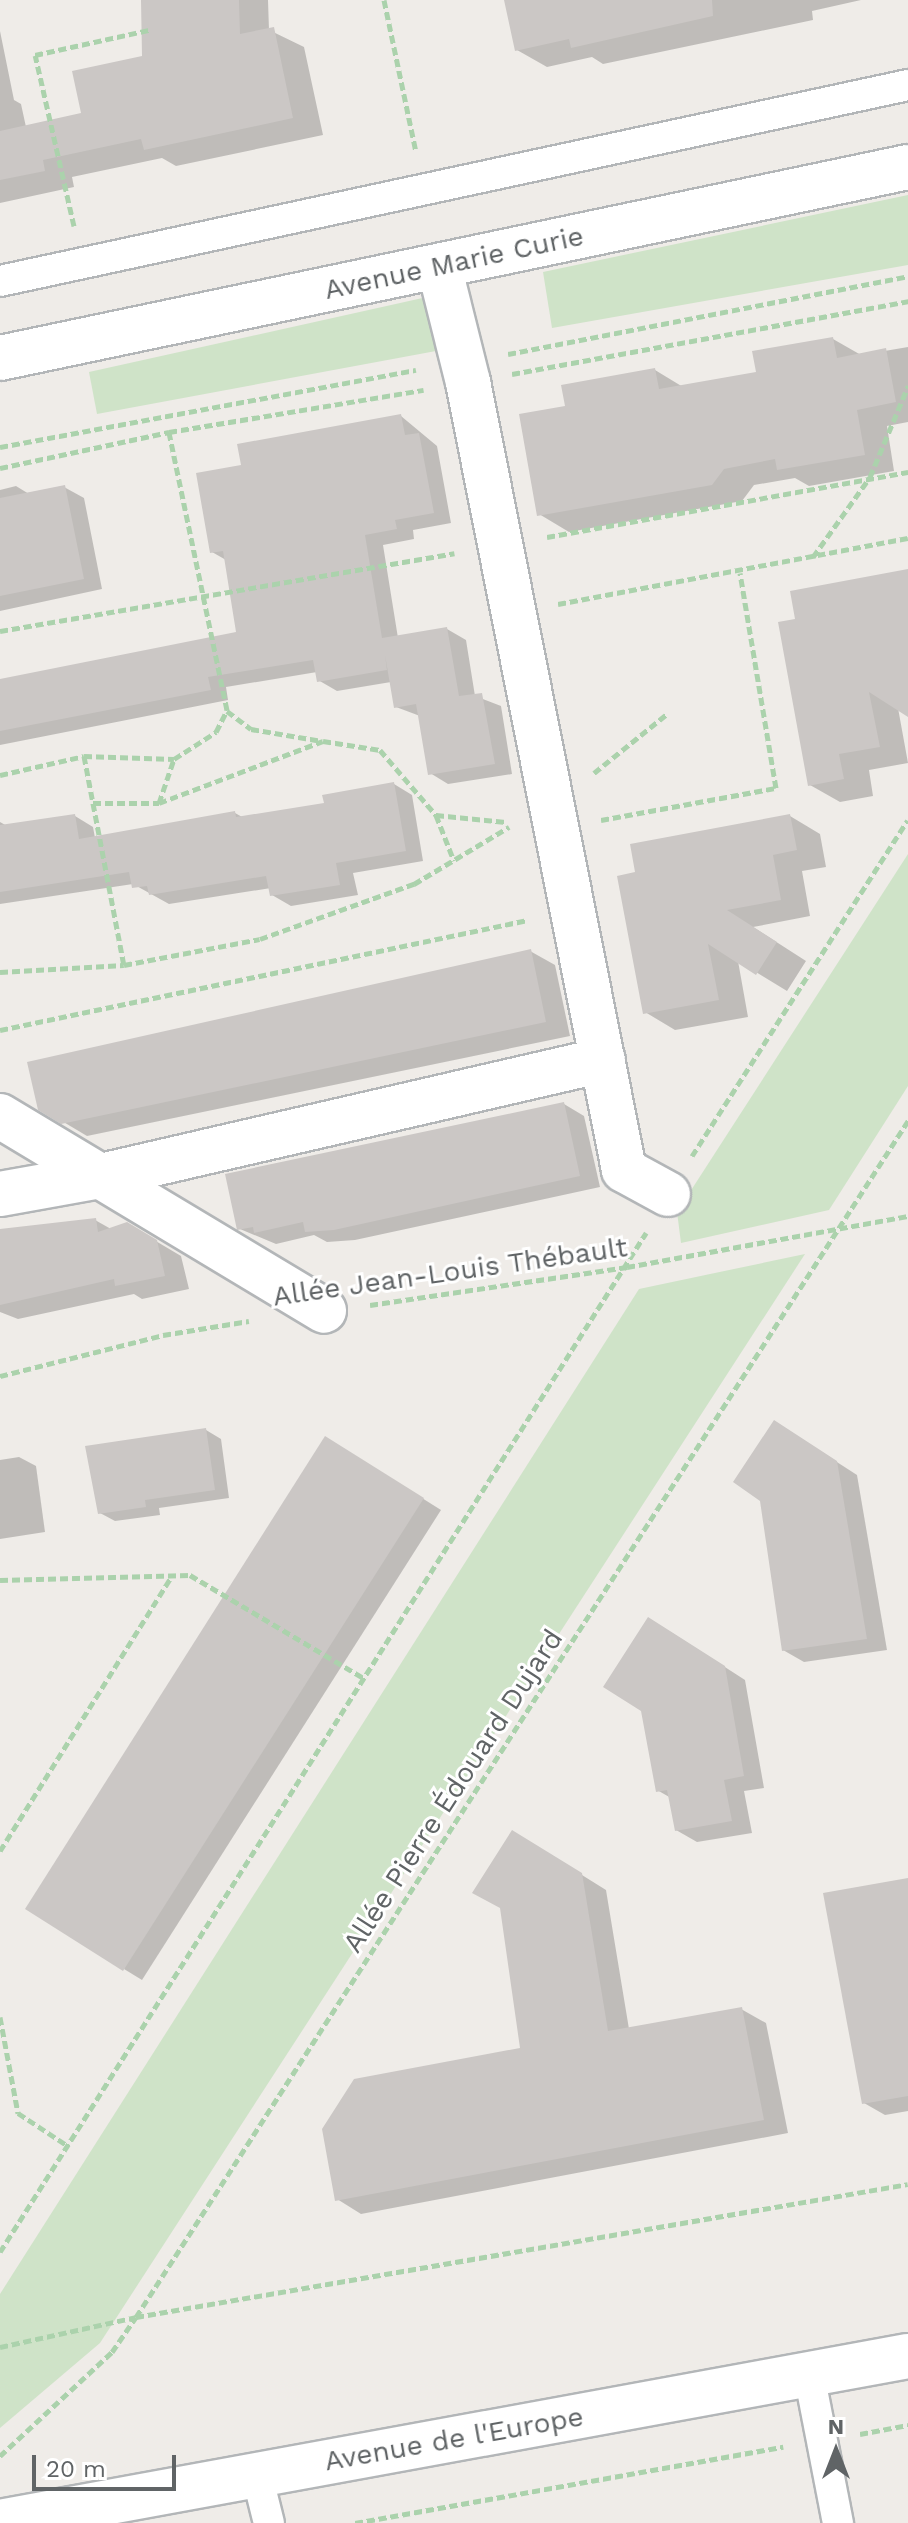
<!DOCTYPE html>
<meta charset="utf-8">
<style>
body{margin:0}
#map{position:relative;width:908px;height:2523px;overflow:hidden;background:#efece8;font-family:"Work Sans",sans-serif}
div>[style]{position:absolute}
.green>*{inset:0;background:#cfe3c8}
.shadow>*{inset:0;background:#0003}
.building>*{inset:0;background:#cbc7c5}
.path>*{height:5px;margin-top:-2.5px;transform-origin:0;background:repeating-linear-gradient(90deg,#abd2ac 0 8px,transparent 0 12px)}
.roads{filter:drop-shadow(2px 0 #b3b6b8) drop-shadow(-2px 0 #b3b6b8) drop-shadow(0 2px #b3b6b8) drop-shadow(0 -2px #b3b6b8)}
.lane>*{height:30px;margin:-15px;padding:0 15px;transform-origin:15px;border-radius:15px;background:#fff}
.street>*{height:44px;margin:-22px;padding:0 22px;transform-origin:22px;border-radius:22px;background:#fff}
.secondary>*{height:44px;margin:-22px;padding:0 22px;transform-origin:22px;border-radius:22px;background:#fff}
span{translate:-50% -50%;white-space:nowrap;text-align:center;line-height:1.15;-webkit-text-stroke:6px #fff;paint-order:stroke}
.street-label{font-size:28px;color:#606466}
.north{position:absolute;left:796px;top:2411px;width:80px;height:80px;-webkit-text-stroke:6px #fff;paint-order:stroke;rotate:0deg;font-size:22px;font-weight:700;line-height:32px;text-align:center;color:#606466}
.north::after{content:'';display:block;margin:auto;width:28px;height:36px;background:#606466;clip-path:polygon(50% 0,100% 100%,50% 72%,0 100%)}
.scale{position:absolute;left:32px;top:2455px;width:144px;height:36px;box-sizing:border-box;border:4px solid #606466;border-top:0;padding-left:10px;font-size:24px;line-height:28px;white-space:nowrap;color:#606466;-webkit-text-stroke:6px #fff;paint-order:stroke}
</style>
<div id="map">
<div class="green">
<i style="clip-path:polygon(908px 195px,908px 265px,552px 328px,543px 272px)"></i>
<i style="clip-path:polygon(427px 297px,436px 351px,97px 414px,89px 372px)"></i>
<i style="clip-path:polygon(908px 854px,908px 1086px,829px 1210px,681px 1243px,677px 1212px)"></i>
<i style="clip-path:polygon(805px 1254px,100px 2343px,0 2428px,0 2294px,639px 1289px)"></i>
</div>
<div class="shadow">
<i style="clip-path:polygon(143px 0,268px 0,269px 30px,304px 47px,323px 135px,176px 166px,162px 158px,72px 177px,74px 187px,0 203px,0 31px,14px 100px,21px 104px,26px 127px,84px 115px,144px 58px)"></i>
<i style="clip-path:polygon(506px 0,861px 0,812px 11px,813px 20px,603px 64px,592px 57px,547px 67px,517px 50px)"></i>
<i style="clip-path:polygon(833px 339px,861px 355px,908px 347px,908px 422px,887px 426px,894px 471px,809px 486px,795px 478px,754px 485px,742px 501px,569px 532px,539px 514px,567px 408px,655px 370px,683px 387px,758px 374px)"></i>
<i style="clip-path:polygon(401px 416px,437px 446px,451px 523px,413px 530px,414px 539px,383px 545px,398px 638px,447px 629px,466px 640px,475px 696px,501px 706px,512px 774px,448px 784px,430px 773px,420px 716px,396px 707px,391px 682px,337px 691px,318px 680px,317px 672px,226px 687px,228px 700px,0 745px,0 681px,238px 634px,226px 560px,212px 552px,244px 467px)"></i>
<i style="clip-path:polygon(16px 486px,29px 494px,64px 487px,84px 498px,102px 589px,0 611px,0 490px)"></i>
<i style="clip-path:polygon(908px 571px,908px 714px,898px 708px,908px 763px,869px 770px,873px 796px,840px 802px,810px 785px,798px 621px)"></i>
<i style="clip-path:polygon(394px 784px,412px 795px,423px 861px,353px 873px,358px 895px,291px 906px,272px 895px,271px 888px,169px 904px,133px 884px,0 904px,0 822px,7px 826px,75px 816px,93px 827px,95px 838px,235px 813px,244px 818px,326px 805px)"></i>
<i style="clip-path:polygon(790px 816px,820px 834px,826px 867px,802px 871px,810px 916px,753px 927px,806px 961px,787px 991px,738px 961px,748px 1017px,675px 1030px,645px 1012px,637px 874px)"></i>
<i style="clip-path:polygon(530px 951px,555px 965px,570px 1036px,87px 1136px,40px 1108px)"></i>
<i style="clip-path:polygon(564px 1104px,584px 1116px,600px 1187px,355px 1240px,327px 1242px,314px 1235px,276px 1244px,240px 1229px)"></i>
<i style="clip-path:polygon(95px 1220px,111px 1229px,127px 1224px,181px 1256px,189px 1289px,142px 1299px,134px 1294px,18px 1319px,0 1312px,0 1231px)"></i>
<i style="clip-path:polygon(206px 1430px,221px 1439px,229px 1498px,159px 1508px,160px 1515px,115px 1521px,100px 1513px)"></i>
<i style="clip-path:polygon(795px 1435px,857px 1475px,887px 1650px,804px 1662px,783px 1650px)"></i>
<i style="clip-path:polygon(344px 1449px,441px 1510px,142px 1980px,124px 1969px)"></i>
<i style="clip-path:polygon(19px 1457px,36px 1466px,45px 1532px,0 1539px,0 1460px)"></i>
<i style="clip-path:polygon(669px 1631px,745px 1680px,764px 1788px,744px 1791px,752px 1833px,697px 1842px,676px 1830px,671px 1798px,657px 1790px)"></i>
<i style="clip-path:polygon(537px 1847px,606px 1890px,629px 2029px,741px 2009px,766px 2023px,788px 2133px,361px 2214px,337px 2199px,523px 2049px)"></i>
<i style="clip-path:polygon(908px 1880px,908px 2111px,885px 2115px,864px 2103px)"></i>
</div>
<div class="building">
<i style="clip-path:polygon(141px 0,239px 0,240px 34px,274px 27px,293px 118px,144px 150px,141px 139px,43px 160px,45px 171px,0 180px,0 131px,81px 113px,72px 71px,142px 56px)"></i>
<i style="clip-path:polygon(504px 0,712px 0,713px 16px,571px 48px,569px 39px,515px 51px)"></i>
<i style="clip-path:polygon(833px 337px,837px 358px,886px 348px,896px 402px,857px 410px,865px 455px,777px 470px,775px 459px,724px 469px,712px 485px,537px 516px,519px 414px,565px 406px,561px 385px,655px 368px,659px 389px,756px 372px,752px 351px)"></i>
<i style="clip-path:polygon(401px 414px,405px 435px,419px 433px,434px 513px,395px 520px,397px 529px,365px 535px,382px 638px,447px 627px,459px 696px,482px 693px,495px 764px,428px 775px,416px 704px,394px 708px,385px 655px,387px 670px,317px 682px,313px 660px,208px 677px,211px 690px,0 731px,0 679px,236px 632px,223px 551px,210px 553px,196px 473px,241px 465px,237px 444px)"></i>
<i style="clip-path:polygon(65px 485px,84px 579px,0 596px,0 498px)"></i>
<i style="clip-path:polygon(908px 569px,908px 717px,869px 692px,880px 747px,839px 754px,844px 779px,808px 786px,778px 622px,795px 619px,790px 591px)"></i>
<i style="clip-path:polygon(394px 782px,406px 851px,336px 863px,340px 885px,270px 896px,266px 876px,149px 895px,147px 886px,132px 888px,129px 872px,0 892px,0 825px,75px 814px,79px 839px,235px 811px,236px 817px,324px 803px,322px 795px)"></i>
<i style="clip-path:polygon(790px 814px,797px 850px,773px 855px,781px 900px,727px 910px,777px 942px,756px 975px,708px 944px,719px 1000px,643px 1014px,617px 876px,635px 872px,630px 844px)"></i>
<i style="clip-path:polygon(531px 949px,546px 1022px,61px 1124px,38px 1110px,27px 1062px)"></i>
<i style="clip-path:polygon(564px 1102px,580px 1176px,334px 1230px,305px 1232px,303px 1222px,254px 1233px,253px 1227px,237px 1230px,225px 1174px)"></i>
<i style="clip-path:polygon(96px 1218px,98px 1232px,127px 1222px,157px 1240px,165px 1276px,115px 1286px,114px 1279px,0 1305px,0 1229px)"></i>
<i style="clip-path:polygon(774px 1420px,837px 1461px,867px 1639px,782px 1651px,760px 1501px,733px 1482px)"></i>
<i style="clip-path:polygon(206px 1428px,215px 1490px,145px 1500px,146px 1507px,98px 1514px,85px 1446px)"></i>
<i style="clip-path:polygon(325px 1436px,424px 1498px,123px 1971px,25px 1909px)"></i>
<i style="clip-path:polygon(648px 1617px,725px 1666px,744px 1776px,724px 1780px,732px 1821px,675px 1831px,667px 1790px,656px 1792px,641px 1711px,603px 1687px)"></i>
<i style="clip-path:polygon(512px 1830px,582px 1873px,608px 2031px,742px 2007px,764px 2120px,335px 2201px,322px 2129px,354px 2079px,520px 2048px,500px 1908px,472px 1893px)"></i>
<i style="clip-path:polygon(908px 1878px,908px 2096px,862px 2104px,823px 1893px)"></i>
</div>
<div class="path">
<i style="left:384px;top:0;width:155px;rotate:78.1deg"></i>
<i style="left:74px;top:226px;width:175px;rotate:-102.8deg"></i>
<i style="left:35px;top:55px;width:117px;rotate:-12.4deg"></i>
<i style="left:508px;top:354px;width:408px;rotate:-11deg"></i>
<i style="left:512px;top:374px;width:403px;rotate:-10.4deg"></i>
<i style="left:0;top:447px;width:423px;rotate:-10.5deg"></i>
<i style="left:0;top:468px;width:173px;rotate:-12deg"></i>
<i style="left:169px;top:432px;width:258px;rotate:-9.4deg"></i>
<i style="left:547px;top:537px;width:367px;rotate:-10.2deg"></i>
<i style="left:813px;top:557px;width:98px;rotate:-54.5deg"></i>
<i style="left:870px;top:477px;width:99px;rotate:-67.3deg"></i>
<i style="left:558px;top:604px;width:356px;rotate:-10.7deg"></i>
<i style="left:0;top:631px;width:461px;rotate:-9.7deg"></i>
<i style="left:227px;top:711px;width:30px;rotate:37deg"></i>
<i style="left:251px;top:729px;width:72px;rotate:9.6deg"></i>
<i style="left:84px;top:756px;width:213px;rotate:79.2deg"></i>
<i style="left:594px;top:773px;width:95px;rotate:-39deg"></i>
<i style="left:0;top:775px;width:86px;rotate:-12.7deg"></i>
<i style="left:84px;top:756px;width:90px;rotate:1.9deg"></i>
<i style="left:174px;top:759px;width:50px;rotate:-32.7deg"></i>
<i style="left:216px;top:732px;width:25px;rotate:-63deg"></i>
<i style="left:227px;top:710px;width:284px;rotate:-101.8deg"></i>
<i style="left:93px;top:803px;width:66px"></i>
<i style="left:159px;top:803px;width:175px;rotate:-20.7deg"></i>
<i style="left:323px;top:741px;width:58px;rotate:9deg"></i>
<i style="left:380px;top:750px;width:86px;rotate:49.3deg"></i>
<i style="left:436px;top:815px;width:49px;rotate:68.6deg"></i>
<i style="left:159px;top:803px;width:46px;rotate:-71.2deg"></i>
<i style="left:436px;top:815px;width:70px;rotate:5.7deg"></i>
<i style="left:601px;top:820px;width:178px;rotate:-10.4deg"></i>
<i style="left:776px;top:788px;width:218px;rotate:-99.5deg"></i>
<i style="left:0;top:972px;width:124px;rotate:-3.2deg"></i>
<i style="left:124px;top:965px;width:138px;rotate:-10.8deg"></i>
<i style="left:260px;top:939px;width:164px;rotate:-19.7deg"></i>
<i style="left:414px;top:884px;width:111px;rotate:-31deg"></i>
<i style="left:0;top:1030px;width:539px;rotate:-11.77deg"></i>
<i style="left:692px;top:1156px;width:399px;rotate:-57.3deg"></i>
<i style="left:370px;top:1305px;width:260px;rotate:-8.4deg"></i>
<i style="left:627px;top:1267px;width:286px;rotate:-10.3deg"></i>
<i style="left:0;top:1376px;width:168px;rotate:-14.1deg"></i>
<i style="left:163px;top:1335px;width:87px;rotate:-9.2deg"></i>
<i style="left:0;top:1580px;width:190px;rotate:-1.5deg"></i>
<i style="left:190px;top:1575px;width:204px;rotate:30.7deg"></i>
<i style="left:0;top:1851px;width:324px;rotate:-58deg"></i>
<i style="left:0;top:2017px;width:98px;rotate:79.4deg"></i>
<i style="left:18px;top:2113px;width:60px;rotate:33.4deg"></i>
<i style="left:0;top:2252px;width:1207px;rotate:-57.63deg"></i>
<i style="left:0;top:2347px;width:139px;rotate:-12.4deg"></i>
<i style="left:136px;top:2317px;width:783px;rotate:-9.77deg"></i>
<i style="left:860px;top:2434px;width:49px;rotate:-10.6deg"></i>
<i style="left:0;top:2456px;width:153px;rotate:-42.9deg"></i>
<i style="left:112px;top:2352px;width:42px;rotate:-55.6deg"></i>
<i style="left:136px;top:2317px;width:1424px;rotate:-57.16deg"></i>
<i style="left:355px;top:2523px;width:435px;rotate:-10.1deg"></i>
</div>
<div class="roads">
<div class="lane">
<i style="left:0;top:281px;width:929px;rotate:-12.18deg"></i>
<i style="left:809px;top:2374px;width:152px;rotate:79deg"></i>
<i style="left:257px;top:2475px;width:49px;rotate:76deg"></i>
</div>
<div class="street">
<i style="left:439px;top:266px;width:120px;rotate:76deg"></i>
<i style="left:468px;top:382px;width:803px;rotate:78.8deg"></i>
<i style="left:624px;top:1170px;width:50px;rotate:28.6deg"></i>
<i style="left:0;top:1116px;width:378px;rotate:31deg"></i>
<i style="left:0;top:1194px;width:103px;rotate:-10.1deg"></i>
<i style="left:101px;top:1176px;width:515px;rotate:-13.01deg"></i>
<i style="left:0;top:2522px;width:923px;rotate:-10.36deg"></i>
</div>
<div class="secondary">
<i style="left:0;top:358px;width:928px;rotate:-11.88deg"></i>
</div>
</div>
<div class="street-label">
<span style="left:454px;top:263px;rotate:-12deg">Avenue Marie Curie</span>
<span style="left:450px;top:1272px;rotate:-8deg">Allée Jean-Louis Thébault</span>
<span style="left:453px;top:1791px;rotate:-57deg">Allée Pierre Édouard Dujard</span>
<span style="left:454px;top:2439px;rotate:-10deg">Avenue de l'Europe</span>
</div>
<div class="north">N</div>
<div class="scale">20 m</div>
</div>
